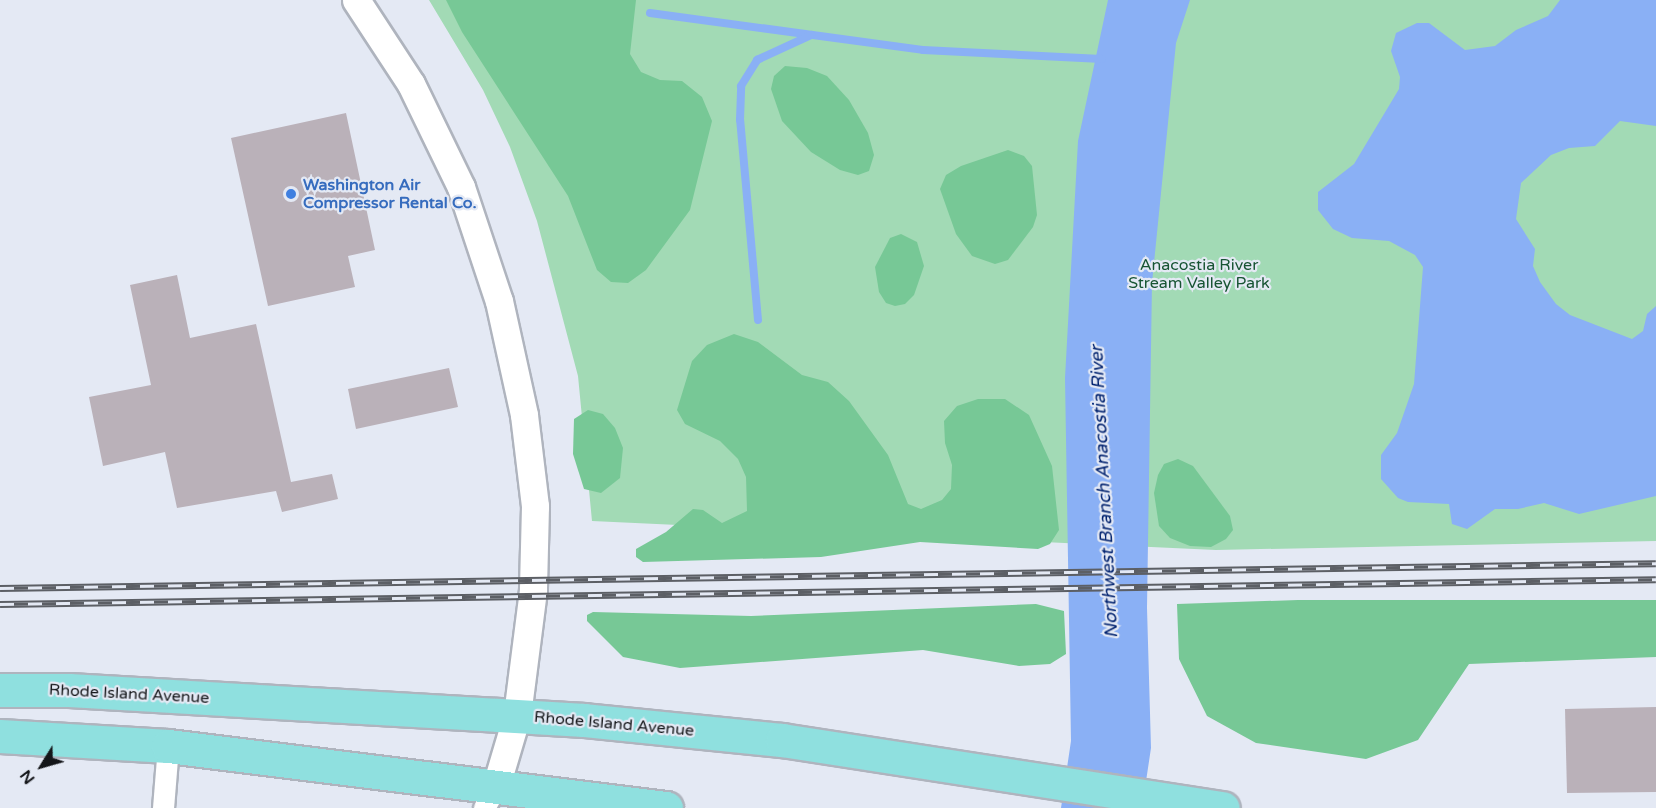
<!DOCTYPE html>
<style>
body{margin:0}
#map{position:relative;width:1656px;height:808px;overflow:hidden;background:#e4e9f4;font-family:"Varela Round",sans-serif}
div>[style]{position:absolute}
.green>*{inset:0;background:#a2dab5}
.forest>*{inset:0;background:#77c896}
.water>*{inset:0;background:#8ab0f5}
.stream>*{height:8px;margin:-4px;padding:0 4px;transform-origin:4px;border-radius:4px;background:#8ab0f5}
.building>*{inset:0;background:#bab1b9}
.roads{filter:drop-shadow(2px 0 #afb4be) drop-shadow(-2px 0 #afb4be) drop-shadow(0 2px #afb4be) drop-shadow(0 -2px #afb4be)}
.minor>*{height:21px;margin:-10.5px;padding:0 10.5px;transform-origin:10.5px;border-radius:10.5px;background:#fff}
.tertiary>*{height:27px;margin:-13.5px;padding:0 13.5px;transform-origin:13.5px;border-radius:13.5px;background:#fff}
.primary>*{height:33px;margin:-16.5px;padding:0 16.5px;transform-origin:16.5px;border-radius:16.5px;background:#8fe0df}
.rail>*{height:7px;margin-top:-3.5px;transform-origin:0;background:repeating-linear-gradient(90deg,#e4e9f4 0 14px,#5c5f65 0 28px);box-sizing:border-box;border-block:2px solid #5c5f65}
.dots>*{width:16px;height:16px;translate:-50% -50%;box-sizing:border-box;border:3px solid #e4e9f4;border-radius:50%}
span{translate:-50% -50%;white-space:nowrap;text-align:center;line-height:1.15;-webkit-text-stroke:4.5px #e4e9f4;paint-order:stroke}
.shop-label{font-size:16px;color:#366cbe;font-weight:700}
.left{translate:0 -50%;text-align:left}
.park-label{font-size:16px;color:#175433}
.street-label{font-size:16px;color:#141619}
.water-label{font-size:18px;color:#00226f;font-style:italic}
.north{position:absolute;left:12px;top:736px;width:60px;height:60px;-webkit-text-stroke:4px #e4e9f4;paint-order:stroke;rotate:233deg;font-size:16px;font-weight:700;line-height:24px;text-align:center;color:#141619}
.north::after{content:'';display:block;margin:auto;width:21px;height:27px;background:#141619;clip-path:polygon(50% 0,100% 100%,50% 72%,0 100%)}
</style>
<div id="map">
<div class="green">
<i style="clip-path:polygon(429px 0,1656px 0,1656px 541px,1216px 550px,592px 521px,578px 376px,537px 221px,510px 147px,483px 90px)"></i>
</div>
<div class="forest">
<i style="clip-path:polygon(446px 0,636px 0,630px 54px,641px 72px,660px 80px,682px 81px,702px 97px,712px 121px,690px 210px,646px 270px,628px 283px,611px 282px,597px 270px,568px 196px,462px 32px)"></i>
<i style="clip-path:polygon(785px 66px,807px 68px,827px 76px,849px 100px,868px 133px,874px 155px,869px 171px,858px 175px,840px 170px,811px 152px,782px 121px,771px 89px,774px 76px)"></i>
<i style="clip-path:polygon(1008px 150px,1024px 156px,1032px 166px,1037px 215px,1033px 227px,1008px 260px,995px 264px,972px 256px,956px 234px,940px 189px,946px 175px,961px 166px)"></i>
<i style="clip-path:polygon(901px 234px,917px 242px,924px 266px,914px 295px,905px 304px,895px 306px,886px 303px,879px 292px,875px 267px,890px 238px)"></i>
<i style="clip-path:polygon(734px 334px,758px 342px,802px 375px,828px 382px,849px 401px,888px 455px,908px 504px,921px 509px,942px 500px,951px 489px,952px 465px,945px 443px,944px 421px,957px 406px,978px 399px,1005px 399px,1029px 415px,1052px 466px,1059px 530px,1050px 544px,1038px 549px,920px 542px,821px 557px,643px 562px,636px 557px,636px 549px,666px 532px,693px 509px,703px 510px,722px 523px,747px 511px,746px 477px,738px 459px,720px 441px,685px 424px,677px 410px,692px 361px,707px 345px)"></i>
<i style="clip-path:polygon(588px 410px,603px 414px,615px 428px,623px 448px,620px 478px,601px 493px,584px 489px,573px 454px,574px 419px)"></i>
<i style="clip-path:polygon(1178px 459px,1193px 466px,1230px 516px,1233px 530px,1226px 539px,1211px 547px,1190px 546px,1170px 538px,1159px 526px,1154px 493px,1158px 475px,1164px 464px)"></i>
<i style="clip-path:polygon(1298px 600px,1656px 600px,1656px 657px,1469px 664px,1418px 740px,1366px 759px,1256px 743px,1207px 716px,1179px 659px,1177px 604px)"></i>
<i style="clip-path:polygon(1036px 604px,1064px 611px,1066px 654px,1050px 664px,1019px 666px,923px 650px,680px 668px,623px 657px,587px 621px,587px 615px,593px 612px,751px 616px)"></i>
</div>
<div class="water">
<i style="clip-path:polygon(1108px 0,1190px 0,1176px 43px,1152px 283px,1147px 608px,1151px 748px,1142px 808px,1061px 808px,1071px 741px,1065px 378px,1078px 141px)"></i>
<i style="clip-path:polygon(1560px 0,1656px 0,1656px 126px,1620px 121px,1595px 146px,1569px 148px,1551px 155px,1521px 183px,1516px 219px,1535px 249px,1533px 266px,1540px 282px,1556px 304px,1570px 315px,1632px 339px,1643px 331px,1647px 314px,1656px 306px,1656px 496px,1579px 514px,1544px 503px,1518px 509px,1495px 509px,1467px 529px,1452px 524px,1449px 504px,1408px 502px,1398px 498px,1381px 479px,1381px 455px,1397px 433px,1414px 384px,1423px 267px,1415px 255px,1389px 241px,1352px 238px,1333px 229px,1318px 210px,1318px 192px,1354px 164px,1399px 89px,1400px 77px,1391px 51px,1396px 33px,1417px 23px,1429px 23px,1465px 50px,1495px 46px,1516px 30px,1548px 16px)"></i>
</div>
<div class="stream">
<i style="left:650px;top:13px;width:275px;rotate:7.7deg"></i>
<i style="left:923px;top:50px;width:179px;rotate:2.9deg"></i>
<i style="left:758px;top:320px;width:201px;rotate:-95.1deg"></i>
<i style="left:740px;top:120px;width:34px;rotate:-88deg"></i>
<i style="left:741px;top:86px;width:31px;rotate:-58deg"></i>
<i style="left:757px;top:60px;width:60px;rotate:-24.8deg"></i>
</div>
<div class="building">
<i style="clip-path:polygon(346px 113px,375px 250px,348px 256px,355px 287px,268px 306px,231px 138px)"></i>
<i style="clip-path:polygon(177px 275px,190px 338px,256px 324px,291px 482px,332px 474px,338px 499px,282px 512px,276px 491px,177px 508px,165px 452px,103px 466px,89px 397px,151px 385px,130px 285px)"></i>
<i style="clip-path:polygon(449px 368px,458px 407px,356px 429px,348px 389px)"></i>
<i style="clip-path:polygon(1656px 707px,1656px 792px,1567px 793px,1565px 709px)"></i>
</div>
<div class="roads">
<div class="minor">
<i style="left:163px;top:808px;width:62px;rotate:-85.4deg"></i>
<i style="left:484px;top:808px;width:25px;rotate:-61deg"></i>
</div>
<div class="tertiary">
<i style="left:356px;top:0;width:100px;rotate:56.8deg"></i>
<i style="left:411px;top:84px;width:114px;rotate:64.1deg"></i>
<i style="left:461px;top:187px;width:120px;rotate:71.6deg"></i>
<i style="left:499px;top:301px;width:117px;rotate:77.6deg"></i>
<i style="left:524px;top:415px;width:92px;rotate:83.1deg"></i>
<i style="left:535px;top:506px;width:84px;rotate:91.4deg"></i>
<i style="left:533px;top:590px;width:126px;rotate:97.3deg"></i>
<i style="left:517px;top:715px;width:74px;rotate:106.5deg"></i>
</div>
<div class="primary">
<i style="left:0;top:690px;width:69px"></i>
<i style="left:69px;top:690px;width:516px;rotate:3.33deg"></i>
<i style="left:584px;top:720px;width:199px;rotate:5.8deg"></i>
<i style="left:782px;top:740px;width:446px;rotate:8.8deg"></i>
<i style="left:0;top:736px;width:168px;rotate:3.4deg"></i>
<i style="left:168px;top:746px;width:502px;rotate:7.1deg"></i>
</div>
</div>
<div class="rail">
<i style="left:0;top:588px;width:1656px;rotate:-0.86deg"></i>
<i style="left:0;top:604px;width:1656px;rotate:-0.86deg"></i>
</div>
<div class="dots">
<i style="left:291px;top:194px;background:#3f7fe0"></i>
</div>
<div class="shop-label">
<span class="left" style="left:303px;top:194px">Washington Air<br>Compressor Rental Co.</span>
</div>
<div class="park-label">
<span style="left:1199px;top:274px">Anacostia River<br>Stream Valley Park</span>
</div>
<div class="street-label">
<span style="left:129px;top:694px;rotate:3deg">Rhode Island Avenue</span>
<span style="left:614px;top:724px;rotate:5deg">Rhode Island Avenue</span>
</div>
<div class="water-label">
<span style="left:1104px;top:492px;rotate:-93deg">Northwest Branch Anacostia River</span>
</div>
<div class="north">N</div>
</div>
